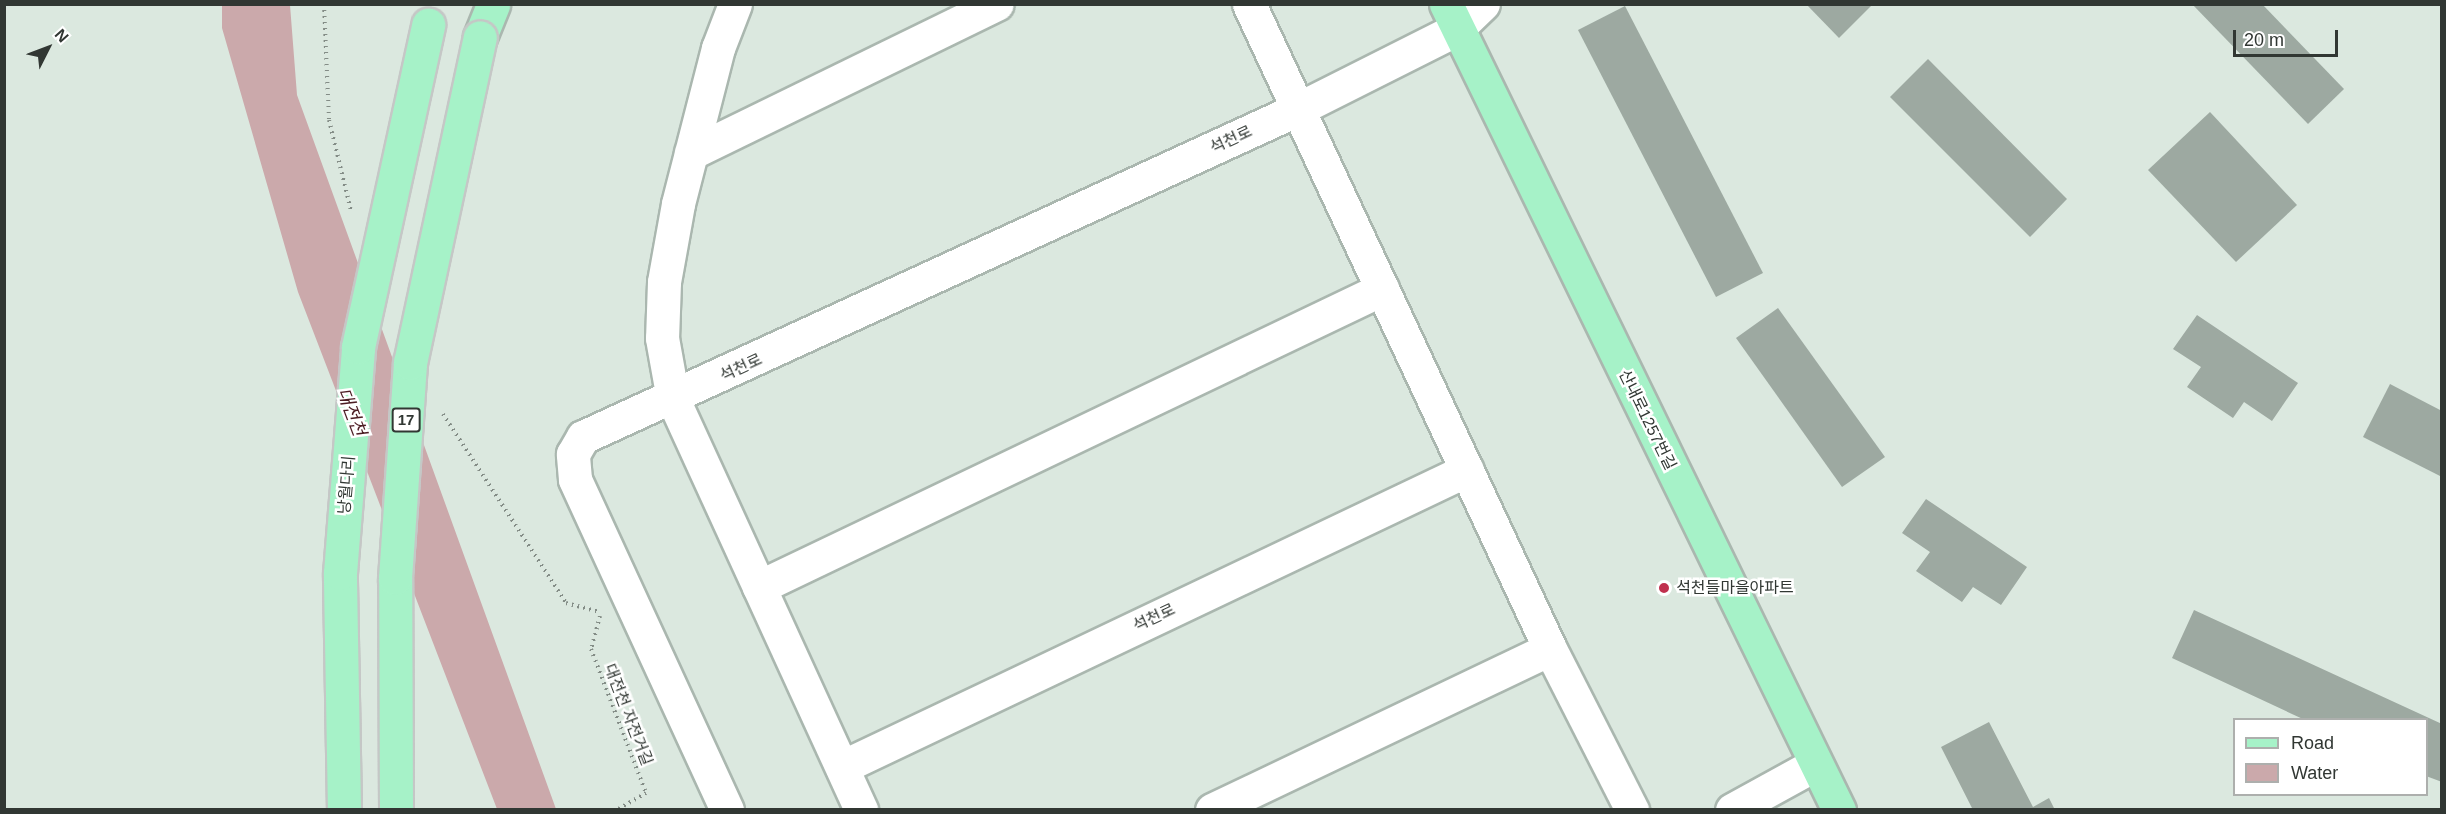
<!DOCTYPE html>
<meta charset="utf-8">
<style>
body{margin:0}
#map{position:relative;width:2446px;height:814px;overflow:hidden;background:#dbe8df;font-family:Helvetica,"Noto Sans KR",sans-serif}
div>[style]{position:absolute}
.water>*{inset:0;background:#cba9ab}
.building>*{inset:0;background:#9da9a1}
.path>*{height:4px;margin-top:-2px;transform-origin:0;background:repeating-linear-gradient(90deg,#838c86 0 1.5px,transparent 0 6px)}
.roads{filter:drop-shadow(2px 0 #aab7af) drop-shadow(-2px 0 #aab7af) drop-shadow(0 2px #aab7af) drop-shadow(0 -2px #aab7af)}
.minor>*{height:33px;margin:-16.5px;padding:0 16.5px;transform-origin:16.5px;border-radius:16.5px;background:#fff}
.major>*{height:33px;margin:-16.5px;padding:0 16.5px;transform-origin:16.5px;border-radius:16.5px;background:#a6f2c8}
.bridges{filter:drop-shadow(2px 0 #c5c7c6) drop-shadow(-2px 0 #c5c7c6) drop-shadow(0 2px #c5c7c6) drop-shadow(0 -2px #c5c7c6)}
.major-bridge>*{height:33px;margin:-16.5px;padding:0 16.5px;transform-origin:16.5px;border-radius:16.5px;background:#a6f2c8}
.dots>*{width:16px;height:16px;translate:-50% -50%;box-sizing:border-box;border:3px solid #fff;border-radius:50%}
span{translate:-50% -50%;white-space:nowrap;text-align:center;line-height:1.15;-webkit-text-stroke:5px #fff;paint-order:stroke}
.shield-label span{padding:2px 4px;background:#fff;border:2px solid;border-radius:4px;-webkit-text-stroke-width:0}
.shield-label{font-size:15px;color:#313733;font-weight:700}
.street-label{font-size:16px;color:#313733}
.poi-label{font-size:16px;color:#313733}
.left{translate:0 -50%;text-align:left}
.water-label{font-size:18px;color:#4c1e24;font-style:italic}
.frame{position:absolute;inset:0;border:6px solid #313733;pointer-events:none}
.legend{position:absolute;left:2233px;top:718px;width:195px;height:78px;box-sizing:border-box;background:#fff;border:2px solid #adafad;margin:0;padding:8px 10px;list-style:none;font-size:18px;color:#313733}
.legend li{display:flex;align-items:center;gap:12px;height:30px}
.legend b{width:30px;border:2px solid #adafad}
.north{position:absolute;left:18px;top:18px;width:60px;height:60px;-webkit-text-stroke:4px #fff;paint-order:stroke;rotate:48deg;font-size:16px;font-weight:700;line-height:24px;text-align:center;color:#313733}
.north::after{content:'';display:block;margin:auto;width:21px;height:27px;background:#313733;clip-path:polygon(50% 0,100% 100%,50% 72%,0 100%)}
.scale{position:absolute;left:2233px;top:30px;width:105px;height:27px;box-sizing:border-box;border:3px solid #313733;border-top:0;padding-left:8px;font-size:18px;line-height:21px;white-space:nowrap;color:#313733;-webkit-text-stroke:4px #fff;paint-order:stroke}
</style>
<div id="map">
<div class="water">
<i style="clip-path:polygon(222px 5px,290px 5px,297px 95px,556px 809px,497px 809px,298px 292px,222px 28px)"></i>
</div>
<div class="building">
<i style="clip-path:polygon(1806px 4px,1873px 4px,1839px 38px)"></i>
<i style="clip-path:polygon(2192px 4px,2262px 4px,2344px 89px,2308px 124px)"></i>
<i style="clip-path:polygon(1625px 6px,1763px 273px,1716px 297px,1578px 30px)"></i>
<i style="clip-path:polygon(1928px 59px,2067px 199px,2030px 237px,1890px 97px)"></i>
<i style="clip-path:polygon(2210px 112px,2297px 205px,2236px 262px,2148px 170px)"></i>
<i style="clip-path:polygon(1778px 308px,1885px 457px,1842px 487px,1736px 338px)"></i>
<i style="clip-path:polygon(2197px 315px,2298px 383px,2272px 421px,2244px 402px,2233px 418px,2187px 387px,2201px 367px,2173px 349px)"></i>
<i style="clip-path:polygon(2390px 384px,2442px 411px,2442px 477px,2363px 437px)"></i>
<i style="clip-path:polygon(1926px 499px,2027px 567px,2001px 605px,1973px 587px,1962px 602px,1916px 571px,1930px 552px,1902px 533px)"></i>
<i style="clip-path:polygon(2194px 610px,2442px 724px,2442px 782px,2426px 776px,2426px 720px,2305px 720px,2172px 658px)"></i>
<i style="clip-path:polygon(1989px 722px,2033px 807px,2049px 798px,2055px 810px,1973px 810px,1941px 747px)"></i>
</div>
<div class="path">
<i style="left:324px;top:4px;width:116px;rotate:87.5deg"></i>
<i style="left:329px;top:120px;width:94px;rotate:76.4deg"></i>
<i style="left:443px;top:414px;width:225px;rotate:56.9deg"></i>
<i style="left:566px;top:603px;width:34px;rotate:15deg"></i>
<i style="left:600px;top:616px;width:34px;rotate:105deg"></i>
<i style="left:591px;top:649px;width:154px;rotate:69.1deg"></i>
<i style="left:646px;top:793px;width:34px;rotate:150deg"></i>
</div>
<div class="roads">
<div class="minor">
<i style="left:735px;top:4px;width:47px;rotate:111.1deg"></i>
<i style="left:718px;top:48px;width:161px;rotate:104.4deg"></i>
<i style="left:678px;top:204px;width:79px;rotate:100.2deg"></i>
<i style="left:664px;top:282px;width:56px;rotate:92deg"></i>
<i style="left:662px;top:338px;width:62px;rotate:79.8deg"></i>
<i style="left:673px;top:399px;width:452px;rotate:65.4deg"></i>
<i style="left:1249px;top:4px;width:712px;rotate:64.98deg"></i>
<i style="left:1550px;top:649px;width:181px;rotate:63deg"></i>
<i style="left:691px;top:153px;width:340px;rotate:-26deg"></i>
<i style="left:759px;top:587px;width:691px;rotate:-25.56deg"></i>
<i style="left:842px;top:767px;width:692px;rotate:-25.42deg"></i>
<i style="left:727px;top:810px;width:364px;rotate:-114.7deg"></i>
<i style="left:575px;top:479px;width:25px;rotate:-95deg"></i>
<i style="left:573px;top:454px;width:20px;rotate:-60deg"></i>
<i style="left:583px;top:437px;width:787px;rotate:-24.64deg"></i>
<i style="left:1298px;top:109px;width:178px;rotate:-26.7deg"></i>
<i style="left:1457px;top:29px;width:36px;rotate:-44deg"></i>
<i style="left:1212px;top:810px;width:374px;rotate:-25.5deg"></i>
<i style="left:1732px;top:810px;width:94px;rotate:-28.8deg"></i>
</div>
<div class="major">
<i style="left:1446px;top:4px;width:897px;rotate:64.01deg"></i>
<i style="left:480px;top:37px;width:35px;rotate:-68deg"></i>
</div>
</div>
<div class="bridges">
<div class="major-bridge">
<i style="left:344px;top:810px;width:237px;rotate:-91deg"></i>
<i style="left:340px;top:573px;width:227px;rotate:-85.4deg"></i>
<i style="left:358px;top:347px;width:330px;rotate:-77.7deg"></i>
<i style="left:396px;top:810px;width:232px;rotate:-90.2deg"></i>
<i style="left:395px;top:578px;width:216px;rotate:-86deg"></i>
<i style="left:410px;top:363px;width:333px;rotate:-77.9deg"></i>
</div>
</div>
<div class="dots">
<i style="left:1664px;top:588px;background:#c0304e"></i>
</div>
<div class="shield-label">
<span style="left:406px;top:420px">17</span>
</div>
<div class="street-label">
<span style="left:1231px;top:140px;rotate:-25deg">석천로</span>
<span style="left:741px;top:368px;rotate:-25deg">석천로</span>
<span style="left:1647px;top:420px;rotate:64deg">산내로1257번길</span>
<span style="left:347px;top:485px;rotate:-85deg">낭월다리</span>
<span style="left:1154px;top:618px;rotate:-25deg">석천로</span>
<span style="left:628px;top:715px;rotate:69deg">대전천 자전거길</span>
</div>
<div class="poi-label">
<span class="left" style="left:1676px;top:588px">석천들마을아파트</span>
</div>
<div class="water-label">
<span style="left:351px;top:412px;rotate:69deg">대전천</span>
</div>
<div class="frame"></div>
<ul class="legend">
<li><b style="height:8px;background:#a6f2c8"></b>Road</li>
<li><b style="height:16px;background:#cba9ab"></b>Water</li>
</ul>
<div class="north">N</div>
<div class="scale">20 m</div>
</div>
